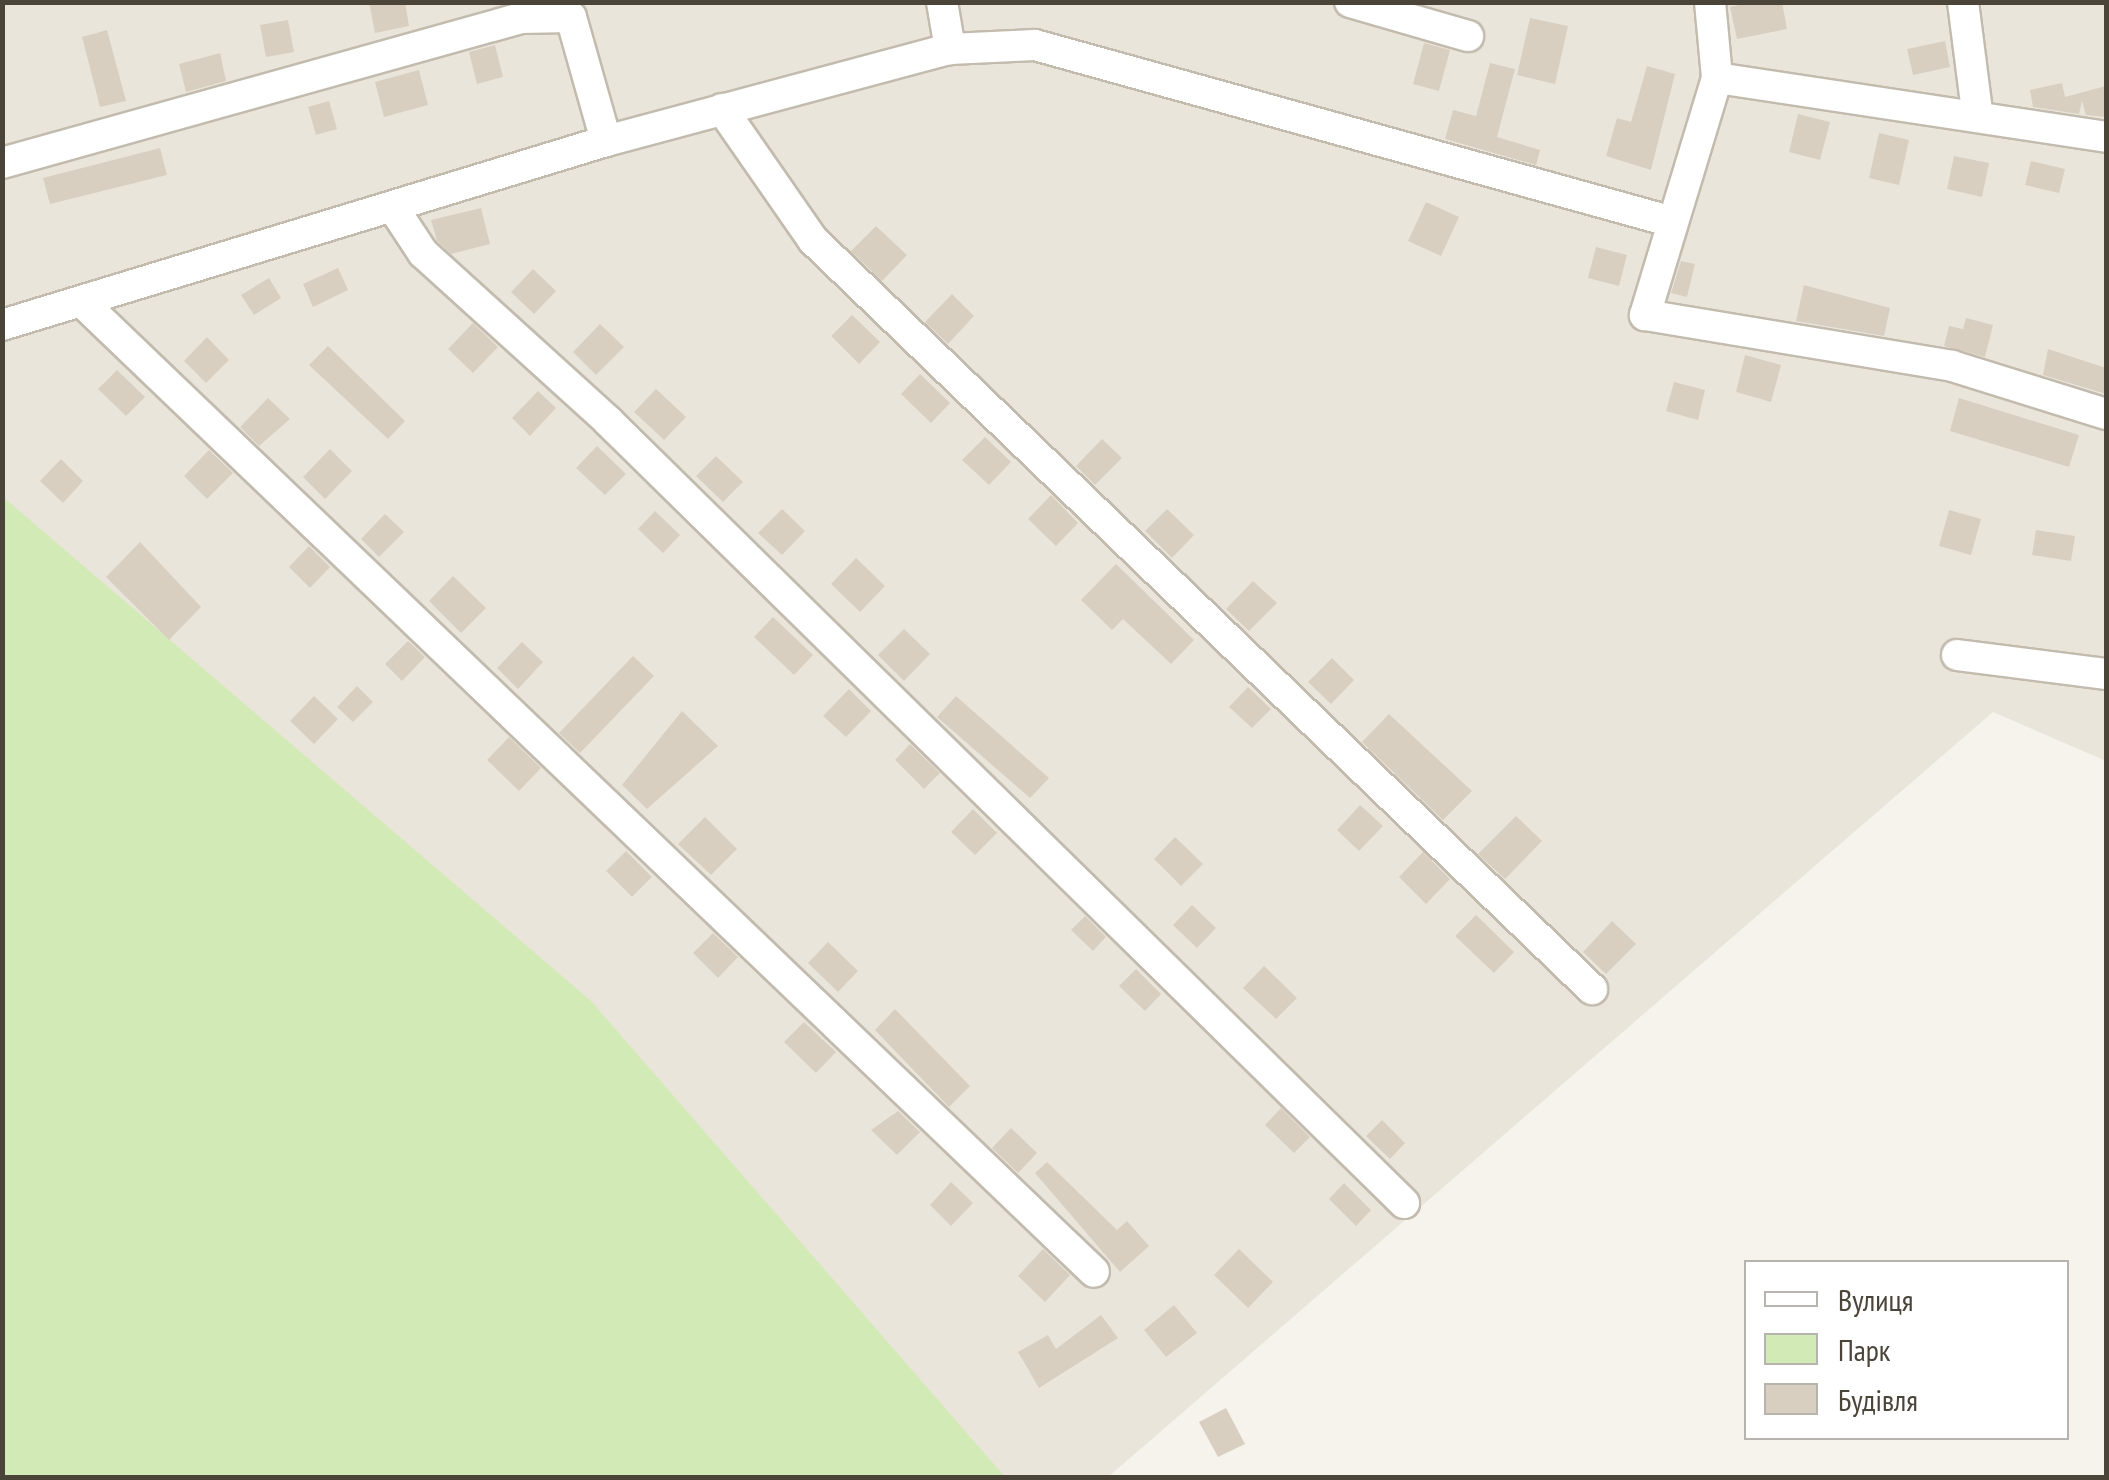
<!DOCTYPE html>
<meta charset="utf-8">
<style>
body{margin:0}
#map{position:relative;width:2109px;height:1480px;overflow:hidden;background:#f6f3ec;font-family:"PT Sans Narrow",sans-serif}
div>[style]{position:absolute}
.residential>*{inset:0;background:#eae5da}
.green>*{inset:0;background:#d2eab5}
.building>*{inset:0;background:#d8cfc1}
.roads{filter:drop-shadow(2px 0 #c2bbae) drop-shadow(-2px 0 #c2bbae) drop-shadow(0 2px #c2bbae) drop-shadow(0 -2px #c2bbae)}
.minor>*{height:30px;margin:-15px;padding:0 15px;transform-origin:15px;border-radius:15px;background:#fff}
span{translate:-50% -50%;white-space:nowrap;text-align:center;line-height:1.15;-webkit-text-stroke:8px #fff;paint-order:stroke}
.frame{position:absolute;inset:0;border:5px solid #4b4439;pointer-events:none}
.legend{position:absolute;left:1744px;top:1260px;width:325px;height:180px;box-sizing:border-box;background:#fff;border:2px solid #b7b4b0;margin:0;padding:12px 18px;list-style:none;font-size:30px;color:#4b4439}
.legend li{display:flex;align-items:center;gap:20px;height:50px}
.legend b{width:50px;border:2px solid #b7b4b0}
</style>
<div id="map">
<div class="residential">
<i style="clip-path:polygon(2px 3px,2106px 3px,2106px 761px,1993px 712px,1108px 1477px,997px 1477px,3px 503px)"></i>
</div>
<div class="green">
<i style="clip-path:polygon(2px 496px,591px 1001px,1005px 1477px,3px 1477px)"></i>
</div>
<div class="building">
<i style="clip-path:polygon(369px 2px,405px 2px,409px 26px,375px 33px)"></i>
<i style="clip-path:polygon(1752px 2px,1782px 2px,1787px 29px,1737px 39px,1730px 7px)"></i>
<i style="clip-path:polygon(1530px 18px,1568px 26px,1555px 84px,1517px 75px)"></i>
<i style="clip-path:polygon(288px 20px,294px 52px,266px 57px,260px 25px)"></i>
<i style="clip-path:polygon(107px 30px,126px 101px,100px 107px,82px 37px)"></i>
<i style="clip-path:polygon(1945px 41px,1950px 67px,1913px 75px,1907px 49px)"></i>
<i style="clip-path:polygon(1424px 43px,1450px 50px,1439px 91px,1413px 84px)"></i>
<i style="clip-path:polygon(495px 45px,503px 77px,477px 84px,469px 52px)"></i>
<i style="clip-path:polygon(220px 53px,226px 81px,186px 92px,179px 64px)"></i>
<i style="clip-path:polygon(1490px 63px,1515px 69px,1497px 137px,1540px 150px,1536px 165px,1445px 139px,1453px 110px,1476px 116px)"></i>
<i style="clip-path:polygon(1647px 66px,1675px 74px,1651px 170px,1606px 156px,1617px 118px,1631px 122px)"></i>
<i style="clip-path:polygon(419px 70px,428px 105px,384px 117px,375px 82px)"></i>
<i style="clip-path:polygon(2062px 83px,2065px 97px,2106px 86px,2106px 117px,2086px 115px,2082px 101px,2079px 114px,2033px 107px,2030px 90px)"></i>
<i style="clip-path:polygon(329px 101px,337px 129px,316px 135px,308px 107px)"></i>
<i style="clip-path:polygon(1798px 114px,1830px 122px,1820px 160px,1789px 152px)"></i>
<i style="clip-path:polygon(1879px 133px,1909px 140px,1899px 185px,1869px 178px)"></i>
<i style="clip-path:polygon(160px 148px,167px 175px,50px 204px,43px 178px)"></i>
<i style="clip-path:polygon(1954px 156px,1989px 163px,1982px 197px,1947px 189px)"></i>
<i style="clip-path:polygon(2031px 161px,2065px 169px,2059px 193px,2025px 185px)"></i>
<i style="clip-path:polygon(1426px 202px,1459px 217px,1441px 256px,1408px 241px)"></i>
<i style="clip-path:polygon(481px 208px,490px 244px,451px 254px,437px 241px,431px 220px)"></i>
<i style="clip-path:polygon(876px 226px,907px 255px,882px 281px,851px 251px)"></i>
<i style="clip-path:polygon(1596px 247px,1627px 255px,1619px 286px,1588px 278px)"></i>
<i style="clip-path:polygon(1681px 261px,1695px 264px,1687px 297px,1671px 293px)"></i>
<i style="clip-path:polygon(338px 268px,348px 290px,313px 307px,303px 284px)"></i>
<i style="clip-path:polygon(533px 269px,556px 291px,534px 314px,511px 292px)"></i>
<i style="clip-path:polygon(269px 278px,281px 298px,254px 315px,241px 295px)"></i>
<i style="clip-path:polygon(1804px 285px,1890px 308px,1884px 336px,1796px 321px)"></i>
<i style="clip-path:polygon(952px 294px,974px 316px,948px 344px,925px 322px)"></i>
<i style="clip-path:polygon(852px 315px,880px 342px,859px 364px,831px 336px)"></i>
<i style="clip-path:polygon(1966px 318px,1993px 325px,1985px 357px,1944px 346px,1949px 326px,1963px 329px)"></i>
<i style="clip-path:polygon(473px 323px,498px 347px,473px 373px,448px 349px)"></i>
<i style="clip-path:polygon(600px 324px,624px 347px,596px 375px,573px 352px)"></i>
<i style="clip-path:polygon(207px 337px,229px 360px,206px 383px,184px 361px)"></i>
<i style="clip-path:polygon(328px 346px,405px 421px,388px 439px,309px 365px)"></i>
<i style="clip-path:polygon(2048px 349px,2106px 368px,2106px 394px,2043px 375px)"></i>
<i style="clip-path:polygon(1745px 355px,1781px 365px,1771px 402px,1736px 392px)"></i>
<i style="clip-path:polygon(117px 370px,145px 397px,126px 416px,98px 389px)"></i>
<i style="clip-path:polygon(920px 374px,950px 403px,931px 423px,901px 394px)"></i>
<i style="clip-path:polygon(1674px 382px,1705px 390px,1698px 420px,1666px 411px)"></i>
<i style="clip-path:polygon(656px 389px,686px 417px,664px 440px,634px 412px)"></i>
<i style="clip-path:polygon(538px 391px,556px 408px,530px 436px,512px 418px)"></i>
<i style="clip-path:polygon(268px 398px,290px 419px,259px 446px,240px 427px)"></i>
<i style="clip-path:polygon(1959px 398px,2079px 435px,2069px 467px,1950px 431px)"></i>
<i style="clip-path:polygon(985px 437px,1011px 462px,989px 485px,962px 460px)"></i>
<i style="clip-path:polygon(1102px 439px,1122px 458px,1095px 485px,1076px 466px)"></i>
<i style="clip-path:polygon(597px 446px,626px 474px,605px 495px,576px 468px)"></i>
<i style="clip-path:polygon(330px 449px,352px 471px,325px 499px,303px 477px)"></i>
<i style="clip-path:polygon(209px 450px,233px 473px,207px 499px,184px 476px)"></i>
<i style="clip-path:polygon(716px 456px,743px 482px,723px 502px,696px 476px)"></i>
<i style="clip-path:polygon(61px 459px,83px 481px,63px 503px,40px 481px)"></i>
<i style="clip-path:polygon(1051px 495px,1078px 523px,1056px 546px,1028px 519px)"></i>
<i style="clip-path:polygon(782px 509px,805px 531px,782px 555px,758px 533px)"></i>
<i style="clip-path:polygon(1167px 509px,1194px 535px,1172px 558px,1145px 531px)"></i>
<i style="clip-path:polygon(1949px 510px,1981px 519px,1971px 555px,1939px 546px)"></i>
<i style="clip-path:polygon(655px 511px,680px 535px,663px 553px,638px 529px)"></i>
<i style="clip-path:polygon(385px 514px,404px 532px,379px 557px,361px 539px)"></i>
<i style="clip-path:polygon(2036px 530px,2075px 536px,2071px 561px,2032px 555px)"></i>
<i style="clip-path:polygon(140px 542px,201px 607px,169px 640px,106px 577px)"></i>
<i style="clip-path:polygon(309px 546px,330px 567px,310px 588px,289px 567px)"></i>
<i style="clip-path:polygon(856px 558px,885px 586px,860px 612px,831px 584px)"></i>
<i style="clip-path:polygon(1116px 564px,1194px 640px,1171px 664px,1123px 619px,1112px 630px,1081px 600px)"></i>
<i style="clip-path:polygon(453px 576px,486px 608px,461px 633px,429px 601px)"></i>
<i style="clip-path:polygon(1253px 581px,1277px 603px,1249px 631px,1226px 609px)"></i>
<i style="clip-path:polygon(773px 617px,813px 655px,794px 675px,754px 637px)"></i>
<i style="clip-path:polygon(904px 629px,930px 654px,904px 681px,878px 655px)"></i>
<i style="clip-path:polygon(408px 641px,425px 657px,402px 681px,385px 664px)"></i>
<i style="clip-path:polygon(522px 642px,543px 662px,518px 689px,497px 668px)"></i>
<i style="clip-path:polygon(633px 656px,654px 676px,580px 753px,559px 733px)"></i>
<i style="clip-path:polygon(1332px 658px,1354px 680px,1331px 704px,1308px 682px)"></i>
<i style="clip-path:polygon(357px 686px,373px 702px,353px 722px,337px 707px)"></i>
<i style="clip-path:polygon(1248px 687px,1271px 709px,1252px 728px,1229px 707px)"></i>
<i style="clip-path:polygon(849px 689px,871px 711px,846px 737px,823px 716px)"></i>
<i style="clip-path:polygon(314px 696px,338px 719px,314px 744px,290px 721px)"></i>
<i style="clip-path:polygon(956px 696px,1049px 778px,1030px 798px,937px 717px)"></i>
<i style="clip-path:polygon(682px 711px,718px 746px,647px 809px,622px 785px)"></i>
<i style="clip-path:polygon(1389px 714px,1472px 791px,1443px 820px,1362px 742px)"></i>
<i style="clip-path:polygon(509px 737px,541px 768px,519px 791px,487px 760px)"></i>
<i style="clip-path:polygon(910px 744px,940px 773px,924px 789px,895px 760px)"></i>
<i style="clip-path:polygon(1360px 805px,1383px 826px,1359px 851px,1337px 830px)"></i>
<i style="clip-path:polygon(973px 809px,997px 833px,975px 855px,951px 832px)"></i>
<i style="clip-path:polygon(1516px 816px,1542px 841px,1505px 879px,1478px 854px)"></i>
<i style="clip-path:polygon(705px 817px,737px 849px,711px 875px,678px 844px)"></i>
<i style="clip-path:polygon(1175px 837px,1203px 864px,1181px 886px,1154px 859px)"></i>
<i style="clip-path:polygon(626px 851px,652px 877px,632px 897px,606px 871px)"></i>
<i style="clip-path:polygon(1423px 852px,1450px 879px,1426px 904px,1399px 877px)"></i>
<i style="clip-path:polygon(1192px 905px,1216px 928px,1197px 948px,1173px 925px)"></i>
<i style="clip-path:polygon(1476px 915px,1514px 952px,1494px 973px,1455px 936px)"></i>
<i style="clip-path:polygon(1085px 916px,1106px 937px,1093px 951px,1071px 930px)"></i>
<i style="clip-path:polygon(1612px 921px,1636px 944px,1606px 974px,1583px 952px)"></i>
<i style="clip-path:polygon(713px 933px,738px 957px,718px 978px,693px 953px)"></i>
<i style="clip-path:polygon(828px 942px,858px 971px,838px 992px,808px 963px)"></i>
<i style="clip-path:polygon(1264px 966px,1297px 998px,1276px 1019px,1243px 988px)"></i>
<i style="clip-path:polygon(1136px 969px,1161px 994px,1145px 1011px,1119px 986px)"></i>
<i style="clip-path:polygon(895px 1009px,970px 1086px,949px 1107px,875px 1030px)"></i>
<i style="clip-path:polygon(804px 1022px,836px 1052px,816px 1073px,784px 1042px)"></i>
<i style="clip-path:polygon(1281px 1108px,1310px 1137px,1294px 1153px,1265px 1125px)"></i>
<i style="clip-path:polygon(898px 1111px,920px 1132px,897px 1155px,871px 1130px)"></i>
<i style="clip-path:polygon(1382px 1120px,1405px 1143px,1390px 1159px,1366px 1136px)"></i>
<i style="clip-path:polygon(1011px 1128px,1037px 1153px,1018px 1173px,992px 1148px)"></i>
<i style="clip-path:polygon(1047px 1162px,1117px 1230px,1127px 1221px,1149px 1246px,1120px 1272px,1035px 1173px)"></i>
<i style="clip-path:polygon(951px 1182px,973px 1203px,951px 1226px,930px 1205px)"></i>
<i style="clip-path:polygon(1344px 1183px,1371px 1210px,1356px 1226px,1329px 1199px)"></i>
<i style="clip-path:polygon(1043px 1249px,1070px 1275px,1045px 1302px,1018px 1276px)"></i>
<i style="clip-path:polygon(1239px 1249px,1273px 1282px,1248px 1308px,1214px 1275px)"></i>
<i style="clip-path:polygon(1174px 1305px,1197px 1333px,1166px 1357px,1144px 1330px)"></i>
<i style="clip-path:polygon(1101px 1315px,1118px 1338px,1039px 1388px,1018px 1352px,1048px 1335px,1056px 1349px)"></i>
<i style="clip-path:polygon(1226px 1408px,1245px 1444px,1218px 1457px,1199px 1422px)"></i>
</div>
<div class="roads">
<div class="minor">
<i style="left:942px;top:2px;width:48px;rotate:80.3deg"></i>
<i style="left:1350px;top:2px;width:123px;rotate:16.1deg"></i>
<i style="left:1710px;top:2px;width:76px;rotate:84.7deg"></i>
<i style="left:1717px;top:78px;width:248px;rotate:106.9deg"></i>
<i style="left:1645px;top:315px;width:311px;rotate:9.4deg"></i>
<i style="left:1952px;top:366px;width:161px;rotate:17.3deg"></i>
<i style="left:1963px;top:2px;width:111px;rotate:82.7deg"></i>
<i style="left:1717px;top:78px;width:393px;rotate:8.6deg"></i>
<i style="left:722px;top:109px;width:160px;rotate:55.2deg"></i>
<i style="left:813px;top:240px;width:1081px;rotate:43.88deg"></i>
<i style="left:2px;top:163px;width:539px;rotate:-15.61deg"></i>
<i style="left:521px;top:18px;width:50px;rotate:-1.1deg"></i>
<i style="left:571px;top:17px;width:129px;rotate:74.2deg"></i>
<i style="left:396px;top:212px;width:49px;rotate:56.6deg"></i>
<i style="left:423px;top:253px;width:250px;rotate:42.2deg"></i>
<i style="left:608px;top:421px;width:1116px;rotate:44.49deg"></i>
<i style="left:83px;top:303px;width:1400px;rotate:43.78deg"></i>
<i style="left:2px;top:325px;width:631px;rotate:-16.94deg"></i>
<i style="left:606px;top:141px;width:356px;rotate:-15deg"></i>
<i style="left:950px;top:49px;width:85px;rotate:-2.7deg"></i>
<i style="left:1035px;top:45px;width:658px;rotate:15.51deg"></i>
<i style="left:1957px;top:655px;width:150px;rotate:7.3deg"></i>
</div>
</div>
<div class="frame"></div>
<ul class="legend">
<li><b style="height:12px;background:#fff"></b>Вулиця</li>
<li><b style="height:28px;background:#d2eab5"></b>Парк</li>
<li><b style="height:28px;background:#d8cfc1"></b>Будівля</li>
</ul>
</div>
